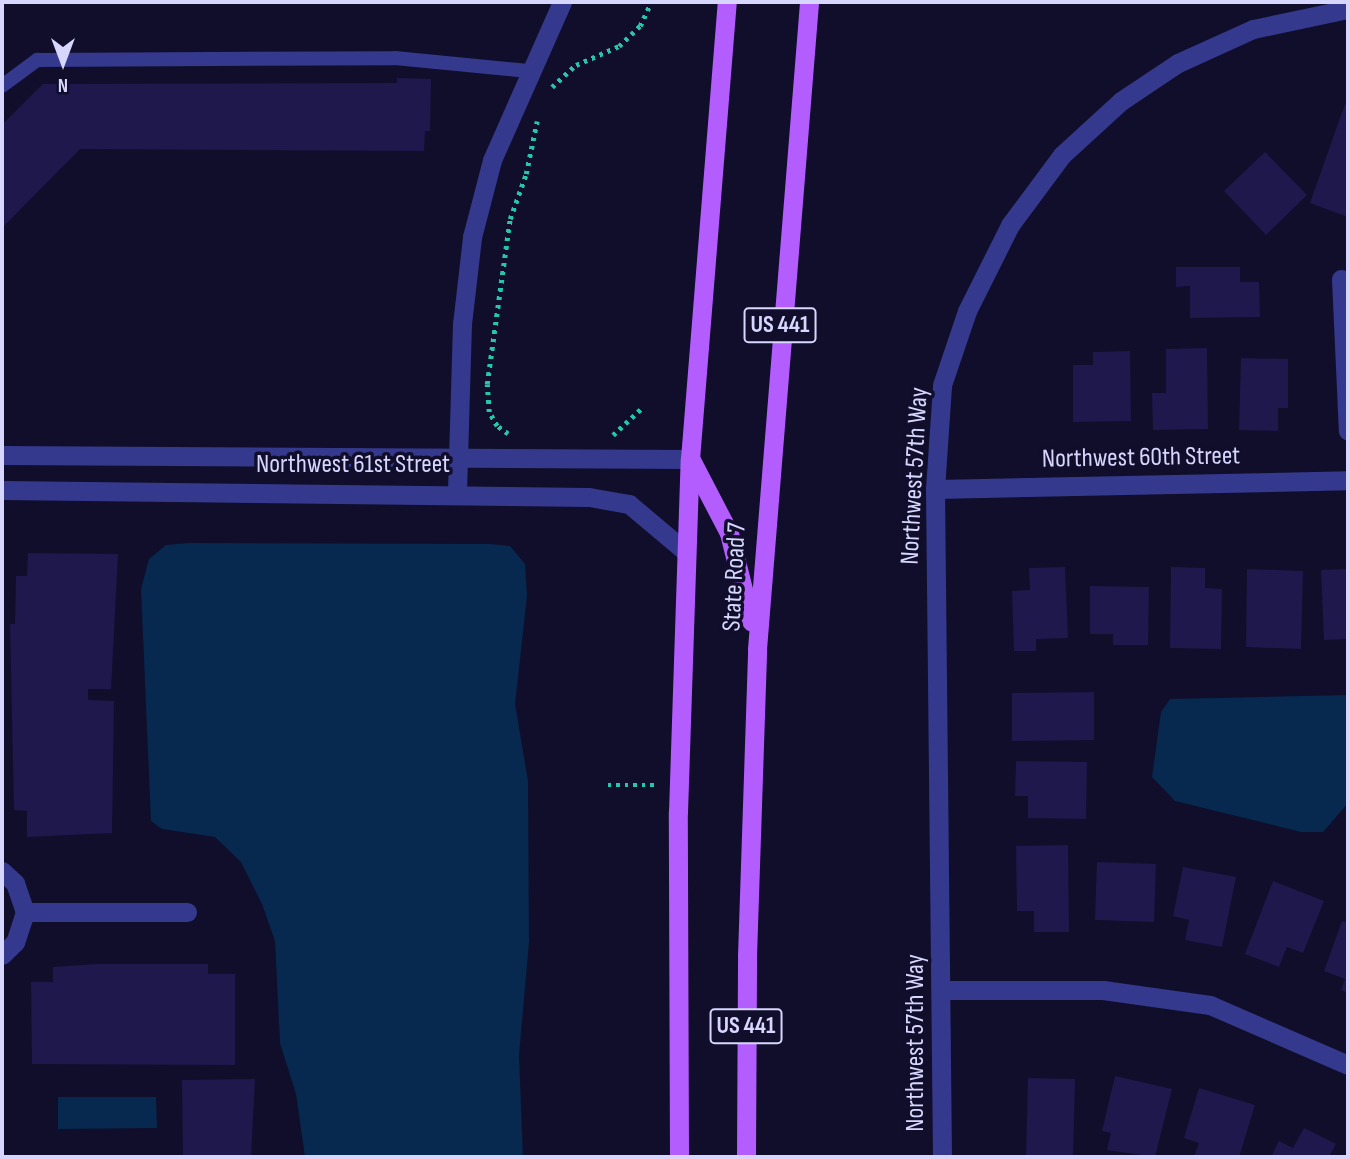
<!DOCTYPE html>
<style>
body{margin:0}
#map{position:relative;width:1350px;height:1159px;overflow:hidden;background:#100e2a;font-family:"Sofia Sans Condensed",sans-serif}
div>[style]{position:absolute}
.water>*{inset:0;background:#07284f}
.building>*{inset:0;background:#1e184d}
.path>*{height:4.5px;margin-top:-2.25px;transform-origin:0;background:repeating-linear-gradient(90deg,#24c6ad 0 3.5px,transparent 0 8.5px)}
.service>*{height:14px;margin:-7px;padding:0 7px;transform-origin:7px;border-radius:7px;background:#34398d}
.minor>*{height:19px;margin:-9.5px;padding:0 9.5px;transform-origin:9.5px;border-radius:9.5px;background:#34398d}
.primary>*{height:19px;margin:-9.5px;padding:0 9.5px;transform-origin:9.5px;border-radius:9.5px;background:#b45dff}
span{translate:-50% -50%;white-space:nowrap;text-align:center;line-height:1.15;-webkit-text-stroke:7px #100e2a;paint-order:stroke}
.shield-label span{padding:2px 5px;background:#100e2a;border:2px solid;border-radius:5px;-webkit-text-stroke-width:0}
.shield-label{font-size:24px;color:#d7d6ff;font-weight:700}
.street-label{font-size:26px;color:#d7d6ff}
.frame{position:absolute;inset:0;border:4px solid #d7d6ff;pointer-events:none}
.north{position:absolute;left:28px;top:28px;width:70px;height:70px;-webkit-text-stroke:5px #100e2a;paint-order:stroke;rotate:180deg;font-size:19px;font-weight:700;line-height:28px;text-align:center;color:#d7d6ff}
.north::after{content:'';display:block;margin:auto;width:24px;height:32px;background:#d7d6ff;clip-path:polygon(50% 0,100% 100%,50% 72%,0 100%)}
</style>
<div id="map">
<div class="water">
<i style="clip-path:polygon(189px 543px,490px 544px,510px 546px,525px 564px,527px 596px,515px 704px,528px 781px,529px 942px,519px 1055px,523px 1157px,305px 1157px,296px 1094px,280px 1043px,275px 941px,262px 904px,241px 862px,215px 837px,162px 829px,151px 821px,141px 589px,149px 559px,166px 545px)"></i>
<i style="clip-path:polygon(1348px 695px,1348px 803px,1323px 832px,1301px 832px,1175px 801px,1152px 777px,1161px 712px,1170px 699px)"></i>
<i style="clip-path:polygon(58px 1097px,156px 1097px,157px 1128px,58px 1129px)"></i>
</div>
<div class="building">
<i style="clip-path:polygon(397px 78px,431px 79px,430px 131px,425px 131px,424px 151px,80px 149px,2px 228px,2px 125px,43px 84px,397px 83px)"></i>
<i style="clip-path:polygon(1345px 104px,1348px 105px,1348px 217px,1310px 203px)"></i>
<i style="clip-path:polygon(1265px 152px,1307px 195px,1266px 235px,1224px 191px)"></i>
<i style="clip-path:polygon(1176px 267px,1240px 267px,1240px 282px,1259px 282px,1260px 317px,1190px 318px,1190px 286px,1176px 287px)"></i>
<i style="clip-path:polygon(1207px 348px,1208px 429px,1153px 430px,1152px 393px,1166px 393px,1166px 349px)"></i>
<i style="clip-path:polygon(1130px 351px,1131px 421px,1073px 422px,1073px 365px,1093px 365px,1093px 352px)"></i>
<i style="clip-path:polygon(1241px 358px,1288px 359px,1288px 408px,1278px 408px,1278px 431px,1239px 430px)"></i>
<i style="clip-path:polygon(28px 553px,118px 554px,111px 689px,88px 689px,88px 700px,114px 701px,112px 833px,27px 837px,27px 811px,14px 810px,10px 624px,15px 624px,16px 576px,27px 576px)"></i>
<i style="clip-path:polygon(1065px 567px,1068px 638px,1036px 639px,1036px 651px,1014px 651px,1012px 591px,1030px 590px,1029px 568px)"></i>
<i style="clip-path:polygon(1171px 567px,1205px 568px,1205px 588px,1222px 589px,1221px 649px,1170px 648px)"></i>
<i style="clip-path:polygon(1247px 569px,1303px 571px,1301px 649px,1246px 647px)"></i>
<i style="clip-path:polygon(1348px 569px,1348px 639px,1324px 640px,1321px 570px)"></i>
<i style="clip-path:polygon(1090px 586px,1149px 587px,1148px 645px,1113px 645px,1113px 634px,1090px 634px)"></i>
<i style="clip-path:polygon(1094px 692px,1094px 740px,1012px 741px,1012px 693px)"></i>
<i style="clip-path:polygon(1016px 761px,1087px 762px,1086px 819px,1028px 818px,1028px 796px,1015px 796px)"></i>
<i style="clip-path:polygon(1068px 845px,1069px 932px,1034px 932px,1034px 911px,1017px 911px,1016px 846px)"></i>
<i style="clip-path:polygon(1097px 862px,1156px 864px,1154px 922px,1095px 920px)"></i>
<i style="clip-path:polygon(1183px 867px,1236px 877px,1222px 947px,1185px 940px,1189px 920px,1173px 916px)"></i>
<i style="clip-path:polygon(1273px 881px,1324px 901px,1303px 953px,1287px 947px,1279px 967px,1245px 954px)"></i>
<i style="clip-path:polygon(1342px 921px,1348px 923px,1348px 993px,1341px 990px,1345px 979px,1324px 971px)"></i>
<i style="clip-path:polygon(97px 964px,208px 964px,208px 974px,235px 974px,235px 1065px,32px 1064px,31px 982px,53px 982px,53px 967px)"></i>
<i style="clip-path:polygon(1115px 1076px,1172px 1089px,1155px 1157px,1107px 1150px,1111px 1133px,1102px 1131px)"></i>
<i style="clip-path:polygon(1028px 1078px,1075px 1079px,1073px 1157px,1026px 1157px)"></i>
<i style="clip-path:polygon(255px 1079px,251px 1157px,183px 1157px,182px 1080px)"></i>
<i style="clip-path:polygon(1199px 1088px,1255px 1105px,1239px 1157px,1194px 1157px,1199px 1143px,1184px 1138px)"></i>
<i style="clip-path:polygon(1304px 1128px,1336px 1144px,1329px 1157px,1271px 1157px,1279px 1141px,1293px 1148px)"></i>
</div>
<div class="path">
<i style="left:552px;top:87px;width:33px;rotate:-43deg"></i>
<i style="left:576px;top:65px;width:47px;rotate:-23.8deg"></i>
<i style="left:619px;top:46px;width:29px;rotate:-44deg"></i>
<i style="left:640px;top:26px;width:26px;rotate:-65deg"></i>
<i style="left:508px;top:434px;width:14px;rotate:-144deg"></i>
<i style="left:497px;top:426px;width:16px;rotate:-120deg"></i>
<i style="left:489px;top:412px;width:28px;rotate:-94deg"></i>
<i style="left:487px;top:384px;width:167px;rotate:-82.1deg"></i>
<i style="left:510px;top:219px;width:48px;rotate:-70.4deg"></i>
<i style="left:526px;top:174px;width:54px;rotate:-78.3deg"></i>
<i style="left:613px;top:435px;width:42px;rotate:-43.1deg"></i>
<i style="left:608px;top:785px;width:48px"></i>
</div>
<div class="service">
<i style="left:2px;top:86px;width:44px;rotate:-36.6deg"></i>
<i style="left:37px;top:60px;width:358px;rotate:-0.3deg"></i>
<i style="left:395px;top:58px;width:134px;rotate:5.6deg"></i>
</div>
<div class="minor">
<i style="left:1341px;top:279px;width:152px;rotate:87.4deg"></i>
<i style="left:2px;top:455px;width:688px;rotate:0.33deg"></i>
<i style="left:935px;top:489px;width:413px;rotate:-1.2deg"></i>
<i style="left:2px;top:490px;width:587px;rotate:0.68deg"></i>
<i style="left:589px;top:497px;width:41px;rotate:9.9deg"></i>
<i style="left:629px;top:504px;width:75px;rotate:40.1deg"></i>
<i style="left:457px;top:492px;width:168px;rotate:-88.3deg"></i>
<i style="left:462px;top:324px;width:88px;rotate:-83.4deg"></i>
<i style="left:472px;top:237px;width:80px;rotate:-75.4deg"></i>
<i style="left:492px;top:160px;width:173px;rotate:-66.1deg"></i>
<i style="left:2px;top:871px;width:18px;rotate:43deg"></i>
<i style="left:15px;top:883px;width:31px;rotate:71deg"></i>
<i style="left:25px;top:912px;width:32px;rotate:108deg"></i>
<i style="left:15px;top:942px;width:18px;rotate:135deg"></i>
<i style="left:25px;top:912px;width:162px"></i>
<i style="left:942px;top:990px;width:161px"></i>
<i style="left:1103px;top:990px;width:108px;rotate:8deg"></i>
<i style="left:1210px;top:1005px;width:150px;rotate:23.5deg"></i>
<i style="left:942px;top:1157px;width:668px;rotate:-90.6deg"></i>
<i style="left:935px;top:489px;width:104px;rotate:-86.1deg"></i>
<i style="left:942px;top:385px;width:78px;rotate:-71.3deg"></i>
<i style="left:967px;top:311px;width:96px;rotate:-63.4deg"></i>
<i style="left:1010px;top:225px;width:87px;rotate:-53.4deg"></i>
<i style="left:1062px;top:155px;width:80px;rotate:-42.5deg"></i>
<i style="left:1121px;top:101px;width:69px;rotate:-33.7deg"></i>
<i style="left:1178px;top:63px;width:82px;rotate:-24.4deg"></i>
<i style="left:1253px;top:29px;width:97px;rotate:-11.9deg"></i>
</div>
<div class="primary">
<i style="left:691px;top:460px;width:82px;rotate:62.5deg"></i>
<i style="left:729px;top:533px;width:91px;rotate:76deg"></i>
<i style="left:679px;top:1157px;width:345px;rotate:-90.2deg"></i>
<i style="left:678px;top:812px;width:353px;rotate:-88.1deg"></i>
<i style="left:690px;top:459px;width:458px;rotate:-85.4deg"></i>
<i style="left:746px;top:1157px;width:201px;rotate:-89.7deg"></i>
<i style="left:747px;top:956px;width:307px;rotate:-88.1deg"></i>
<i style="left:757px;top:649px;width:649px;rotate:-85.4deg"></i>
</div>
<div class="shield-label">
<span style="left:780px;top:325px">US 441</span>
<span style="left:746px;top:1026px">US 441</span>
</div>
<div class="street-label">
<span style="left:1141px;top:458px;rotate:-1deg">Northwest 60th Street</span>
<span style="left:353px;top:465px">Northwest 61st Street</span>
<span style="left:915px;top:476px;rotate:-87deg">Northwest 57th Way</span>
<span style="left:735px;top:577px;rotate:-87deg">State Road 7</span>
<span style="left:916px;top:1043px;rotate:-90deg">Northwest 57th Way</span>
</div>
<div class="frame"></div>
<div class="north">N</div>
</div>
